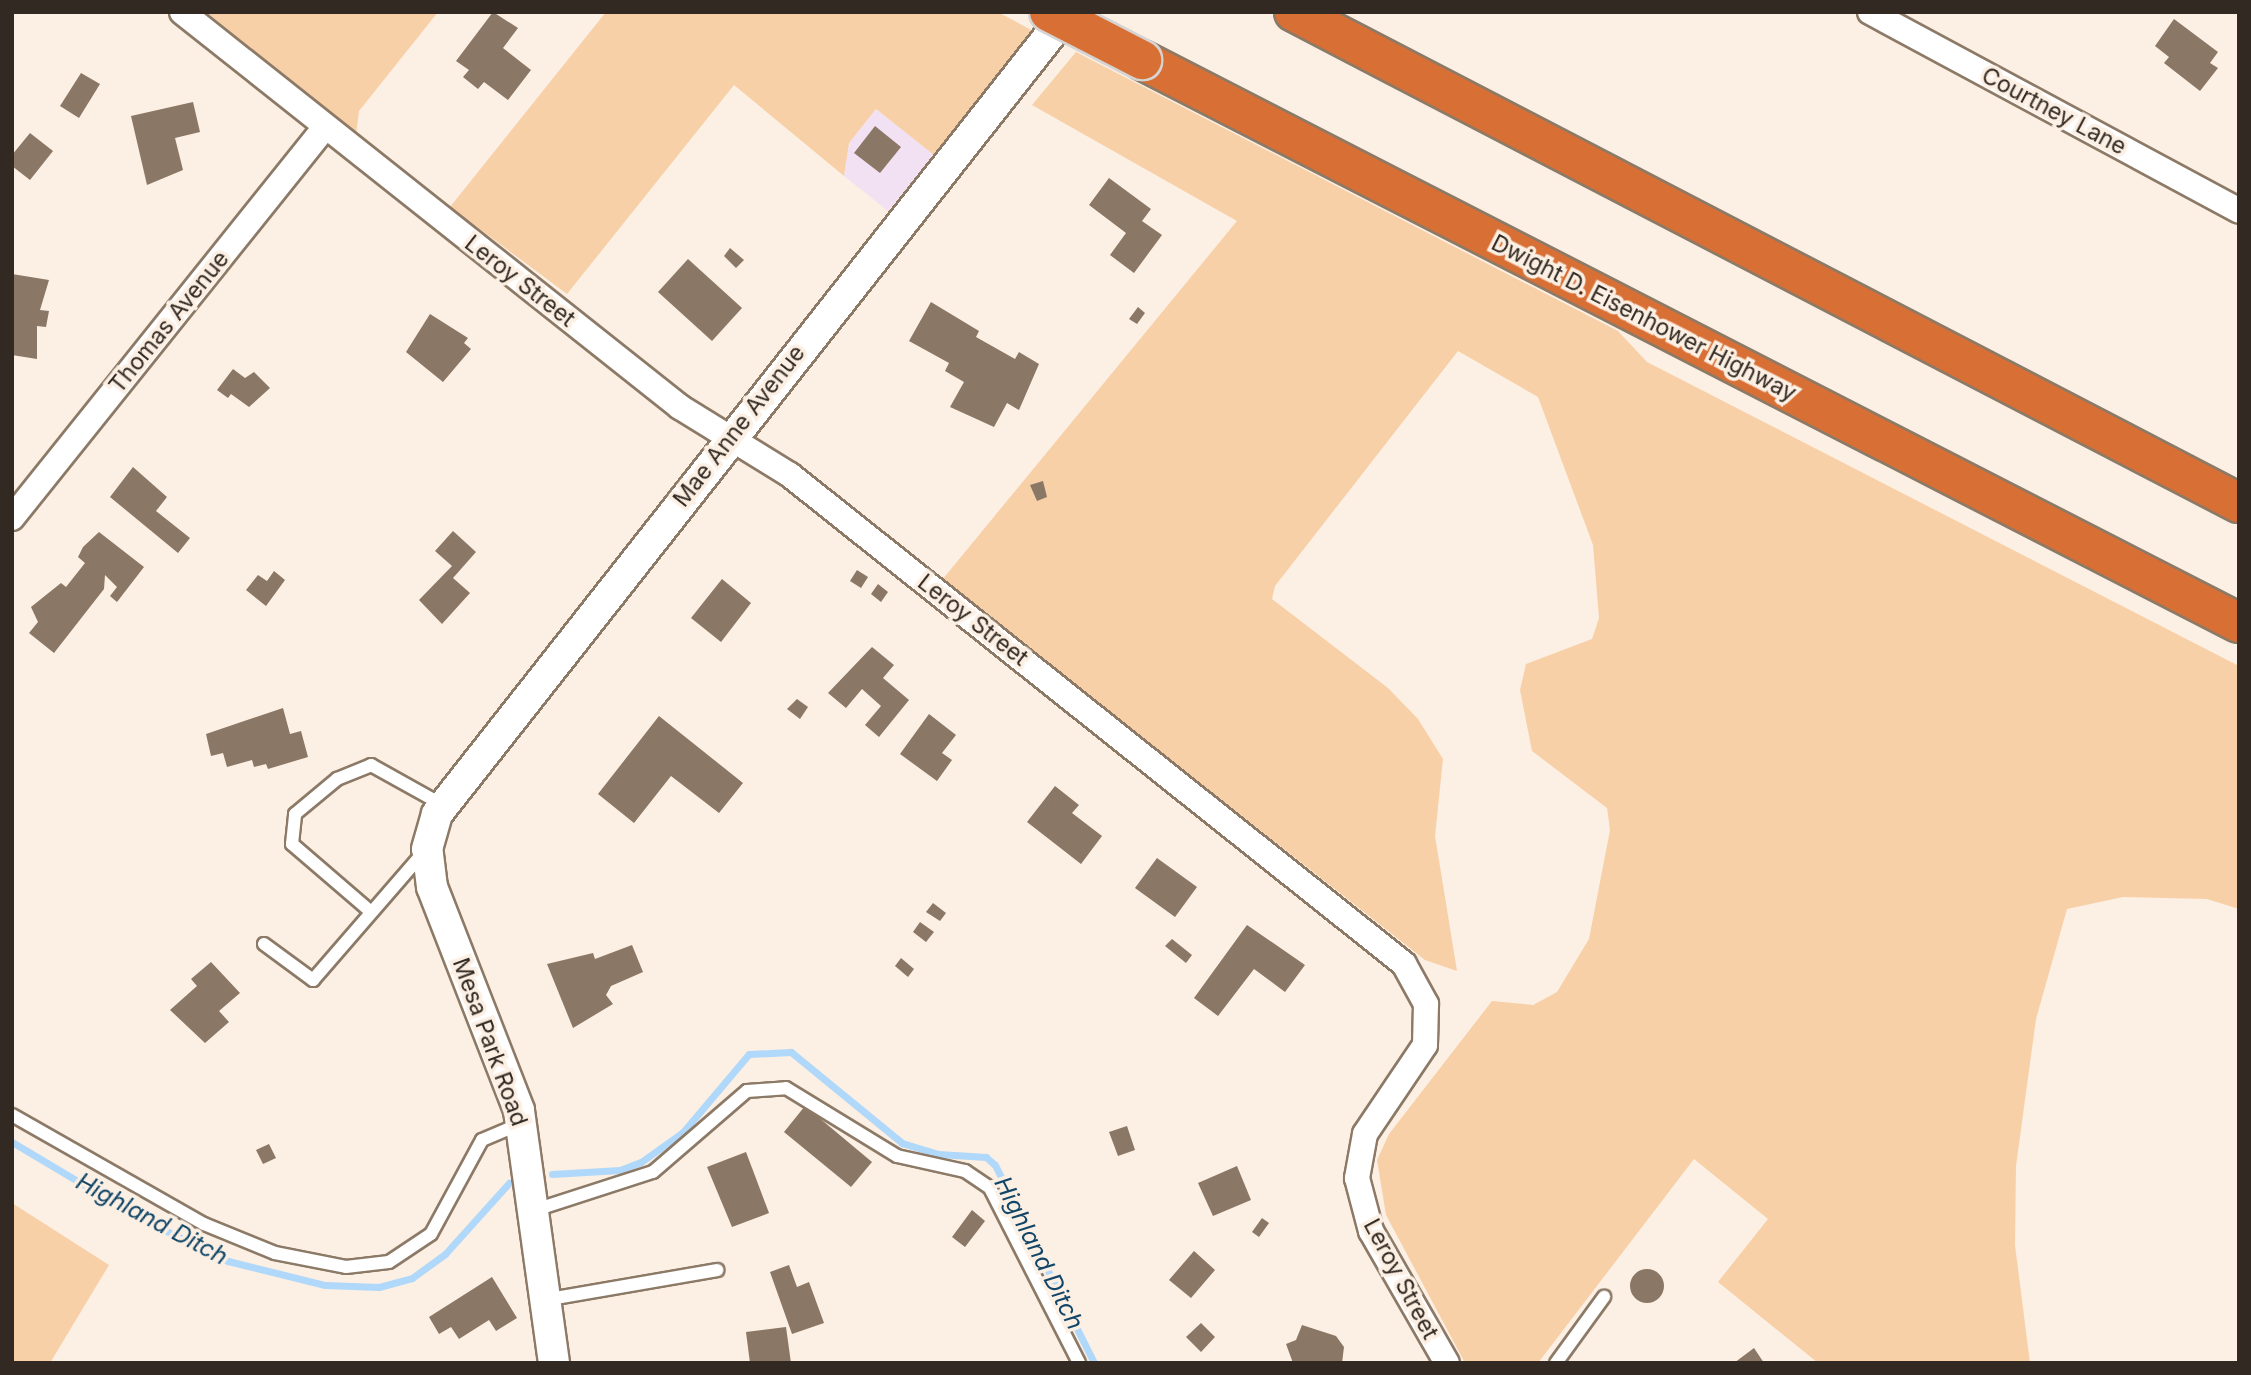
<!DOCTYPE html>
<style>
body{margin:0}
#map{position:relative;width:2251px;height:1375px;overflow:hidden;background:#fcefe3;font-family:Inter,sans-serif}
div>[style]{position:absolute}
.industrial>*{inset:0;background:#f2e1f3}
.green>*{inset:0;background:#f8d0a8}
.stream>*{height:7px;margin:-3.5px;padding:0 3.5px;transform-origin:3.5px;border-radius:3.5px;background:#b0d8fa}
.building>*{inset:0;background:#8a7765}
.round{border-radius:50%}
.roads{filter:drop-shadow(2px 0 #8c7a67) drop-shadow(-2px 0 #8c7a67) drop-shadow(0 2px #8c7a67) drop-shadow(0 -2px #8c7a67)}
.service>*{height:12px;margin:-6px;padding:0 6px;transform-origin:6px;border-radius:6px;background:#fff}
.minor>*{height:24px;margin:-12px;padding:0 12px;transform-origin:12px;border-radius:12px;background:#fff}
.tertiary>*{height:30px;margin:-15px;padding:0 15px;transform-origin:15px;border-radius:15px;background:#fff}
.motorway>*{height:38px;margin:-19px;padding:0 19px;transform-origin:19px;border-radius:19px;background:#d86f34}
.bridges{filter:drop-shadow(2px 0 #d6d4d3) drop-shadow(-2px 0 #d6d4d3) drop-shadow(0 2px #d6d4d3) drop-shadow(0 -2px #d6d4d3)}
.motorway-bridge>*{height:38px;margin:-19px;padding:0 19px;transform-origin:19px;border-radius:19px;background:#d86f34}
span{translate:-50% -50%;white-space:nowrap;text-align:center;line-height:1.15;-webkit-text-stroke:7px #fcefe3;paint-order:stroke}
.street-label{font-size:23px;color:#322a22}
.water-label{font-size:24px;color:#114669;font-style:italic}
.frame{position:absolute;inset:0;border:14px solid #322a22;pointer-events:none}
</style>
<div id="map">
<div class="industrial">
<i style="clip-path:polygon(876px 109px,934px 155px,888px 211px,844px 176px,849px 143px)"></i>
</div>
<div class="green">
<i style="clip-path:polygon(206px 12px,438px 12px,359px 111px,356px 134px)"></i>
<i style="clip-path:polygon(606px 12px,998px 12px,1033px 31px,934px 155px,876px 109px,849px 143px,844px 176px,734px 85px,567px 294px,450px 207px)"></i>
<i style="clip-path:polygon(1076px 52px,1618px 331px,1647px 362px,2239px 666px,2239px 909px,2207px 899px,2123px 897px,2067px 909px,2036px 1019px,2016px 1166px,2015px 1245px,2030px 1363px,1818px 1363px,1718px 1282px,1768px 1219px,1694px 1159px,1538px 1363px,1465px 1363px,1386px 1215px,1377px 1160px,1389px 1134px,1492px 1001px,1533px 1005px,1557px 992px,1589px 939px,1610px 830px,1607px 808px,1532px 751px,1520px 690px,1526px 664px,1592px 639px,1599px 618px,1593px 545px,1538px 397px,1458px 351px,1275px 586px,1272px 599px,1388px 688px,1418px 719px,1443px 759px,1435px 836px,1457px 971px,1425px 960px,942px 580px,1237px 221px,1032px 105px)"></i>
<i style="clip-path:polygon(12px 1203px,109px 1265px,50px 1363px,12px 1363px)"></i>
</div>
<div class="stream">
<i style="left:12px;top:1142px;width:147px;rotate:30.8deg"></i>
<i style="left:138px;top:1217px;width:100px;rotate:26.1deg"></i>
<i style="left:228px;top:1261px;width:100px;rotate:13.9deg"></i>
<i style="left:325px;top:1285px;width:54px;rotate:2.1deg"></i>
<i style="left:379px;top:1287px;width:34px;rotate:-15deg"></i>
<i style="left:412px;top:1278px;width:41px;rotate:-36deg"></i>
<i style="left:445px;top:1254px;width:96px;rotate:-48deg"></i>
<i style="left:552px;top:1174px;width:68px;rotate:-3.4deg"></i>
<i style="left:620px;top:1170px;width:22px;rotate:-21deg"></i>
<i style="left:641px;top:1162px;width:52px;rotate:-35.5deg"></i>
<i style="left:683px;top:1132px;width:102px;rotate:-49.8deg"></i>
<i style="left:749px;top:1054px;width:42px;rotate:-2.7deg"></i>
<i style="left:791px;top:1052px;width:144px;rotate:39.3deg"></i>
<i style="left:902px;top:1143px;width:38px;rotate:17deg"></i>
<i style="left:938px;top:1154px;width:48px;rotate:3.6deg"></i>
<i style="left:986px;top:1157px;width:12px;rotate:42deg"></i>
<i style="left:995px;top:1165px;width:221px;rotate:63.4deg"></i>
</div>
<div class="building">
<i style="clip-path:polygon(493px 12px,518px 28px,503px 48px,531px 70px,508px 100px,484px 82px,478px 89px,463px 77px,469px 70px,456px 61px)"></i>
<i style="clip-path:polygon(2174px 19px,2218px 52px,2210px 63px,2218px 68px,2200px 91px,2164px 63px,2169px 57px,2155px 46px)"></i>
<i style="clip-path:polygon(81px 73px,100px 84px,79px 118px,60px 106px)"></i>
<i style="clip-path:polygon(193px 102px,200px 132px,175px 138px,183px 170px,147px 185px,131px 116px)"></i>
<i style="clip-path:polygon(875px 126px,901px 147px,880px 173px,854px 153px)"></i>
<i style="clip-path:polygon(30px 133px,53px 151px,30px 180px,12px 166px,12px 155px)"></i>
<i style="clip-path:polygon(1109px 178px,1151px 209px,1142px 221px,1162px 235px,1134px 273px,1110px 255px,1126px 233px,1089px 205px)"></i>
<i style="clip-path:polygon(730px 248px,744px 260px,736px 268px,724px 256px)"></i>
<i style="clip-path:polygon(688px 259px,742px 308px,712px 341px,658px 292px)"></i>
<i style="clip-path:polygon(12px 274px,49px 280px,40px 310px,49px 311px,46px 327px,37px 326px,37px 359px,12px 355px)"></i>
<i style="clip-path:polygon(931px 302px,979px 331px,976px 337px,1015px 359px,1019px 352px,1039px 364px,1019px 410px,1007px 403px,994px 427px,950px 407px,964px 382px,945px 371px,949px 363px,909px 341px)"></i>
<i style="clip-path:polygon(1138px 307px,1145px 313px,1137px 324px,1129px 319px)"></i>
<i style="clip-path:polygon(430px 314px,468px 338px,464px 343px,471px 349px,443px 382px,406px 352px)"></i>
<i style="clip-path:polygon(233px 369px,245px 378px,254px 372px,270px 388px,249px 407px,231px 394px,228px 398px,217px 390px)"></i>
<i style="clip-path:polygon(133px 467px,167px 497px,156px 511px,190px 538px,178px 553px,110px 497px)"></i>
<i style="clip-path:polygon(1043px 481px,1047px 497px,1037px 501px,1030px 485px)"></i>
<i style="clip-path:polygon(453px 531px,476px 552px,453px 578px,470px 593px,442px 624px,419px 600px,452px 566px,435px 551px)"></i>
<i style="clip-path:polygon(99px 532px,144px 567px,117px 602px,110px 596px,117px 587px,105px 575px,104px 589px,54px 653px,29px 633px,38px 622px,31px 607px,61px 583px,66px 587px,85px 563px,78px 557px,83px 547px)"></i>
<i style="clip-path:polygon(857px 570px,868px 577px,861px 588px,850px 581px)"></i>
<i style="clip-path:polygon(274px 571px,285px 580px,266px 606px,246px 590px,258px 575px,267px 581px)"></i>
<i style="clip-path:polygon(722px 579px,751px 603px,721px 642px,691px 618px)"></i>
<i style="clip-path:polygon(878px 584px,888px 592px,881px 602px,871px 594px)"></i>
<i style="clip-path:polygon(872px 647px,894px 665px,883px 678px,909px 700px,879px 737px,865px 725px,881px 706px,862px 689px,846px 708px,828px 693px)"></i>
<i style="clip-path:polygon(797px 699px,808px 707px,800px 719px,787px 709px)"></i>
<i style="clip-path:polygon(283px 708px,290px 734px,301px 731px,308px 757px,268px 769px,266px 764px,254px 767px,252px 760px,227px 767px,223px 753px,211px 756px,206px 734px)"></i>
<i style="clip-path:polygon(929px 714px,956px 735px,942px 753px,952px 760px,937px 781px,900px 754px)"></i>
<i style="clip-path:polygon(659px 716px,743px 783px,719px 813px,671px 776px,634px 823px,598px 794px)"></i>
<i style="clip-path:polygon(1055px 786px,1079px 805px,1072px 813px,1102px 836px,1081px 864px,1027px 822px)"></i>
<i style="clip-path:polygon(1157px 858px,1197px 887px,1175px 917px,1135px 888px)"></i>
<i style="clip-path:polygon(933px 903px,946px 913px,940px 921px,926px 912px)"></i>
<i style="clip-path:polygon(920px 922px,934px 932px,926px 942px,913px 932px)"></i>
<i style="clip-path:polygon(1247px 925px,1305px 965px,1285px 992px,1254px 969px,1218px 1016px,1194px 998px)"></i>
<i style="clip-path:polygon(1172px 939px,1192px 955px,1186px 963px,1165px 946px)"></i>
<i style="clip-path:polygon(632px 945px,643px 972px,611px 986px,606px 995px,613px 1004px,573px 1028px,547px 964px,593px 953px,595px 959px)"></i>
<i style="clip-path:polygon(901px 958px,914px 969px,908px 977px,895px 966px)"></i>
<i style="clip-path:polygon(211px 962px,240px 993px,219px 1011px,229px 1022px,205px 1043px,170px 1010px,197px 986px,191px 979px)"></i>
<i style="clip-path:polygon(805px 1106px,872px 1162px,851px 1187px,784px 1132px)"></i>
<i style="clip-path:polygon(1127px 1126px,1135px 1150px,1118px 1156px,1109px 1132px)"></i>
<i style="clip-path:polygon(269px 1144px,276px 1158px,263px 1164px,256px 1150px)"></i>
<i style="clip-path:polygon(746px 1152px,769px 1213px,732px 1227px,707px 1167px)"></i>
<i style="clip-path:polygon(1237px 1166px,1251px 1200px,1213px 1216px,1198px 1183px)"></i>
<i style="clip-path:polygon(972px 1210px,985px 1221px,965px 1247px,952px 1237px)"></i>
<i style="clip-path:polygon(1262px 1218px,1269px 1223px,1259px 1237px,1252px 1232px)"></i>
<i style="clip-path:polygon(1194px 1251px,1215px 1270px,1191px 1298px,1169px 1280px)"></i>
<i style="clip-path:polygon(789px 1265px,797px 1287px,809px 1282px,824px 1323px,792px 1334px,770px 1272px)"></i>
<i class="round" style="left:1630px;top:1269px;width:34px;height:34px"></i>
<i style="clip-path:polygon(492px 1277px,517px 1318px,496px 1331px,489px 1320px,459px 1339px,451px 1327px,439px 1334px,429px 1317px)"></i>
<i style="clip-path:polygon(1201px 1323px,1215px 1337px,1201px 1352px,1186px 1337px)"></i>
<i style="clip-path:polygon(1302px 1325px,1336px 1336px,1344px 1347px,1342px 1363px,1293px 1363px,1286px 1344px,1296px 1340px)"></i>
<i style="clip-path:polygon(786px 1327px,791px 1363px,750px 1363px,746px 1332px)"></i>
<i style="clip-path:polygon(1754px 1348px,1764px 1363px,1734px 1363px)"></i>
</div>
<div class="roads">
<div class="service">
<i style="left:370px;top:911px;width:103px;rotate:-139.3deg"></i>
<i style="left:292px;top:844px;width:30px;rotate:-84deg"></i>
<i style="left:295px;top:814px;width:55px;rotate:-39.8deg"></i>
<i style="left:337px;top:779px;width:37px;rotate:-22deg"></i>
<i style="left:371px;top:765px;width:82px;rotate:29.1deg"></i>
<i style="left:264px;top:944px;width:61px;rotate:36.3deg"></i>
<i style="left:313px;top:980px;width:169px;rotate:-49.1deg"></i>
<i style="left:12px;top:1115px;width:221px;rotate:29.6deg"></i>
<i style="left:204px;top:1224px;width:77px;rotate:22.2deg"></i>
<i style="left:275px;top:1253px;width:72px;rotate:11.2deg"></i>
<i style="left:346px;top:1267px;width:43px;rotate:-6.6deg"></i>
<i style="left:389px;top:1262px;width:50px;rotate:-33.7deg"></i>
<i style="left:431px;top:1234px;width:107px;rotate:-61.5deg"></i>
<i style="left:482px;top:1140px;width:43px;rotate:-23deg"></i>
<i style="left:535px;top:1210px;width:124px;rotate:-17.9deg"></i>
<i style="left:653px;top:1172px;width:124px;rotate:-40.8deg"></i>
<i style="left:747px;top:1091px;width:39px;rotate:-4deg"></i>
<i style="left:786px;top:1088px;width:130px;rotate:31.5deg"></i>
<i style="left:897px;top:1156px;width:70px;rotate:12.4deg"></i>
<i style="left:965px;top:1171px;width:30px;rotate:34deg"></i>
<i style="left:990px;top:1188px;width:196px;rotate:63deg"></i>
<i style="left:544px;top:1300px;width:176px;rotate:-9.8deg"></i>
<i style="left:1556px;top:1363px;width:82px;rotate:-54deg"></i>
</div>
<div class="minor">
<i style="left:182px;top:12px;width:636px;rotate:38.42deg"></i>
<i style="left:680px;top:407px;width:129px;rotate:31.7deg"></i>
<i style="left:790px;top:475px;width:785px;rotate:38.53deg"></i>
<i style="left:1404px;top:964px;width:46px;rotate:61.2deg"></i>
<i style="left:1426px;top:1004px;width:41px;rotate:91.4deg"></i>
<i style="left:1425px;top:1045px;width:107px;rotate:124deg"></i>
<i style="left:1365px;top:1134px;width:45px;rotate:100.3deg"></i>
<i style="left:1357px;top:1178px;width:55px;rotate:75.2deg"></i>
<i style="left:1371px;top:1231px;width:152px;rotate:60.1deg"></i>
<i style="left:1870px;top:12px;width:419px;rotate:28.3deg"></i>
<i style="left:12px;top:518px;width:501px;rotate:-51.32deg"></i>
</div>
<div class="tertiary">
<i style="left:554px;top:1363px;width:255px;rotate:-97.9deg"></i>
<i style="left:519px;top:1110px;width:239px;rotate:-111.3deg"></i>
<i style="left:432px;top:887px;width:38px;rotate:-97deg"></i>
<i style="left:427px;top:849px;width:36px;rotate:-74deg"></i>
<i style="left:437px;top:814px;width:1020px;rotate:-51.8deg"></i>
</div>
<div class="motorway">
<i style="left:1294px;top:12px;width:1065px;rotate:27.46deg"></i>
<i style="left:1142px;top:60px;width:1233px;rotate:27.17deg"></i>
</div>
</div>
<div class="bridges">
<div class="motorway-bridge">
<i style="left:1049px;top:12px;width:105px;rotate:27.3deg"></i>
</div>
</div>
<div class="street-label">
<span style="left:2054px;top:111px;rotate:28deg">Courtney Lane</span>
<span style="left:520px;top:281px;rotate:38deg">Leroy Street</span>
<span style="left:1644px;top:318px;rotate:27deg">Dwight D. Eisenhower Highway</span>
<span style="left:169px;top:322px;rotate:-51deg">Thomas Avenue</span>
<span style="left:739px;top:426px;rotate:-52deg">Mae Anne Avenue</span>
<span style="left:973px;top:620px;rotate:38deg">Leroy Street</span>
<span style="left:490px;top:1042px;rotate:70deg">Mesa Park Road</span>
<span style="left:1401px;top:1279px;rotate:62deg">Leroy Street</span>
</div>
<div class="water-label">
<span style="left:152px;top:1219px;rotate:28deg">Highland Ditch</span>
<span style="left:1039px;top:1253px;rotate:63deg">Highland Ditch</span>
</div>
<div class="frame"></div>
</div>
